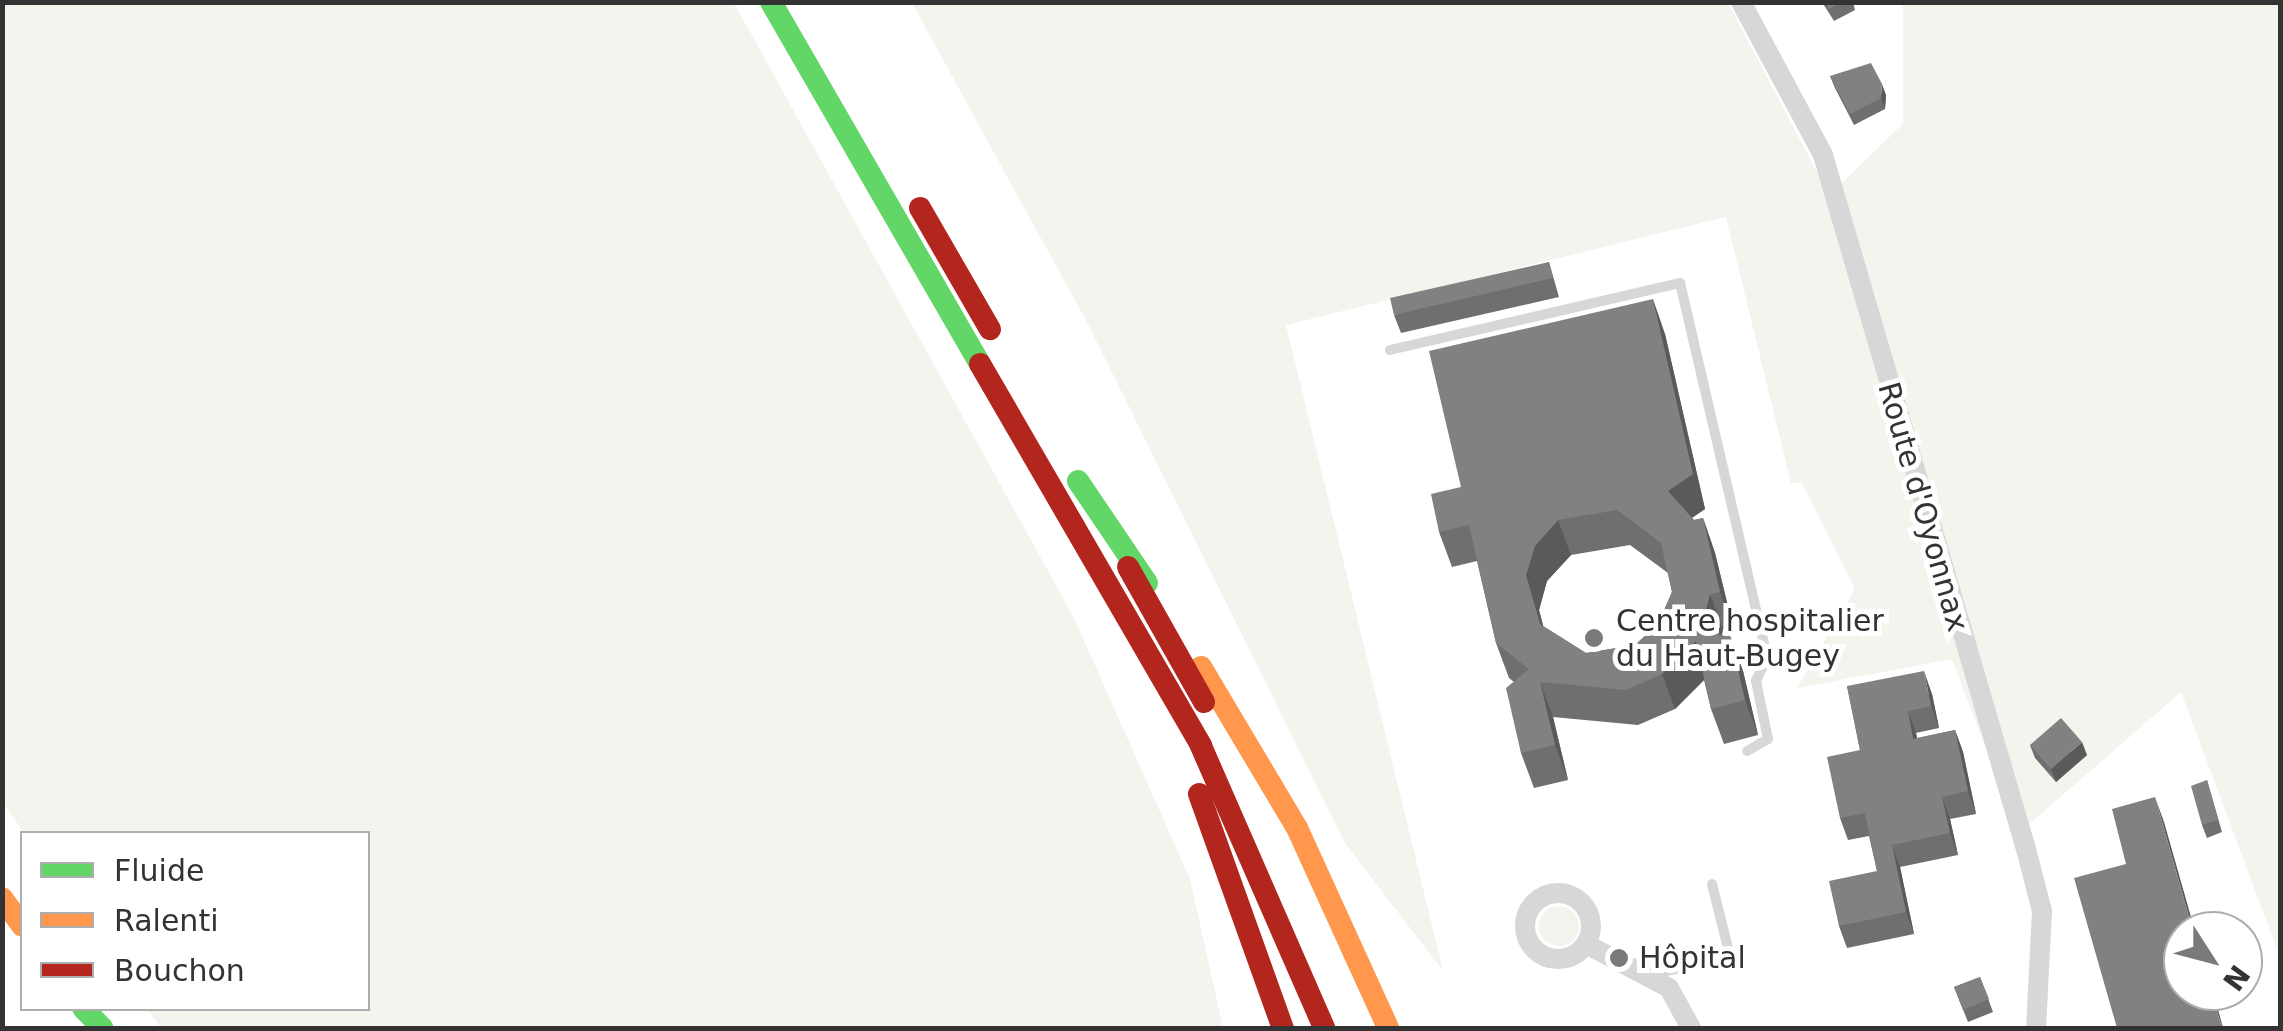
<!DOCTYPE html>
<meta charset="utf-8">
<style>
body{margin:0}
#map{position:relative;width:2283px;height:1031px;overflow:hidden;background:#fff;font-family:"DejaVu Sans",sans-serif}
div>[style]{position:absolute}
.green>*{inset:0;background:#f1f5ed}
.round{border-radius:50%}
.lane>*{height:10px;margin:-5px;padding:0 5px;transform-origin:5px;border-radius:5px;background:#d7d7d7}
.street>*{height:20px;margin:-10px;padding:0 10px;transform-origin:10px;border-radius:10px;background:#d7d7d7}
.street>.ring{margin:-10px;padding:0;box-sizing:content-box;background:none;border:20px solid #d7d7d7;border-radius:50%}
.fast>*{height:22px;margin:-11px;padding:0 11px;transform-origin:11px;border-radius:11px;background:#63d668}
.slow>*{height:22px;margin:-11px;padding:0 11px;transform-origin:11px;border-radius:11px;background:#ff974d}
.jam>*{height:22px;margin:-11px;padding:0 11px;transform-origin:11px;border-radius:11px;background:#b3261e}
.wall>*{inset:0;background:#6f6f6f}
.shaded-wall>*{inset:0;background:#5a5a5a}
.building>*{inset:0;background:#818181}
.dots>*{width:28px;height:28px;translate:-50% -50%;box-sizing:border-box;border:5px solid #fff;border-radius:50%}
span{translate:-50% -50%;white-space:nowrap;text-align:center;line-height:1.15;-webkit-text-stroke:10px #fff;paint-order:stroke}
.street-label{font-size:30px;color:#333}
.poi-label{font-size:30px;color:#333}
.left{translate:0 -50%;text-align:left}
.frame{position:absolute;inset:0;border:5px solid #333;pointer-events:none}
.legend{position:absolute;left:20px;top:831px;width:350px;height:180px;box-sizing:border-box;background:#fff;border:2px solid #adadad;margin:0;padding:12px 18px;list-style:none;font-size:30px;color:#333}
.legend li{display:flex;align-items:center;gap:20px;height:50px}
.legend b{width:50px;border:2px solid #adadad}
.north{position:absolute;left:2163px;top:911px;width:100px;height:100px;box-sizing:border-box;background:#fff;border:2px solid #adadad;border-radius:50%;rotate:126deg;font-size:28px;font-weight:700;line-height:40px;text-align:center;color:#333}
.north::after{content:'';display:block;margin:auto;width:35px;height:45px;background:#7a7a7a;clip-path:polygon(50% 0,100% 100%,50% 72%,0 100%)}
</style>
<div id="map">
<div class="green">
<i style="clip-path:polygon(2px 3px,734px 3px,1074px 618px,1190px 879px,1223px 1028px,161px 1028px,147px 1009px,368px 1008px,368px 834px,24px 833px,3px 802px)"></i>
<i style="clip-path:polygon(912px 3px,1728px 3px,1829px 195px,1903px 124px,1903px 3px,2280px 3px,2280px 957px,2181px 692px,2018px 834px,1952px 659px,1797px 688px,1855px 589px,1802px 483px,1791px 483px,1726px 217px,1286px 325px,1443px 971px,1345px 843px,1089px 326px)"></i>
<i class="round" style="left:1539px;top:906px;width:40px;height:40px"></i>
</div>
<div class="lane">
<i style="left:1390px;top:350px;width:298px;rotate:-13deg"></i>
<i style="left:1680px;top:283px;width:385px;rotate:76.9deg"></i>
<i style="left:1767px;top:658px;width:25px;rotate:116deg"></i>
<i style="left:1756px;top:681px;width:59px;rotate:78.3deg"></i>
<i style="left:1768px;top:739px;width:24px;rotate:150deg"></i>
<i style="left:1712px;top:884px;width:66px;rotate:76deg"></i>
<i style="left:1650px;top:975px;width:62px;rotate:-13.1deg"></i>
</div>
<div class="street">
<i style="left:1741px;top:2px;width:174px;rotate:61.8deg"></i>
<i style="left:1823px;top:155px;width:723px;rotate:73.7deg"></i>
<i style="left:2026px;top:849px;width:64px;rotate:75.5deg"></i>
<i style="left:2042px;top:911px;width:117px;rotate:92.9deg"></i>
<i class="ring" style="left:1525px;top:893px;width:46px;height:46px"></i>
<i style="left:1586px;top:944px;width:94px;rotate:27.9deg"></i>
<i style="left:1669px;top:988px;width:46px;rotate:61.2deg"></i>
</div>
<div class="fast">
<i style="left:771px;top:2px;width:418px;rotate:60deg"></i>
<i style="left:1078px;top:481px;width:123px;rotate:55.9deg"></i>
<i style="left:83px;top:1008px;width:28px;rotate:46deg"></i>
</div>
<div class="slow">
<i style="left:1201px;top:667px;width:187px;rotate:59.2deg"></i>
<i style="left:1297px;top:828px;width:220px;rotate:65.5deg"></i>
<i style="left:2px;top:898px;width:34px;rotate:54deg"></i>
</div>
<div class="jam">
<i style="left:920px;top:208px;width:140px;rotate:60deg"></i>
<i style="left:980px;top:364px;width:441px;rotate:59.9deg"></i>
<i style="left:1201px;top:746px;width:308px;rotate:66.4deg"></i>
<i style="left:1128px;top:567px;width:155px;rotate:60.6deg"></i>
<i style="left:1199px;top:794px;width:249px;rotate:70.3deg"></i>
</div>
<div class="wall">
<i style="clip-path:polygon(1822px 2px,1853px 2px,1855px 10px,1834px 21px)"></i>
<i style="clip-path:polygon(1830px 76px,1886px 95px,1885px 109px,1854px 125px,1835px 88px)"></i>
<i style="clip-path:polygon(1549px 262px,1559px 297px,1401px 333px,1394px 315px)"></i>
<i style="clip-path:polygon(evenodd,1665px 334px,1705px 509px,1692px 518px,1694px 520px,1703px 518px,1715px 553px,1733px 627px,1723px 629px,1722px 635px,1730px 636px,1743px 671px,1758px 735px,1724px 744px,1711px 709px,1704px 680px,1675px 709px,1638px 725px,1553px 717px,1568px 780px,1534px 788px,1521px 753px,1514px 682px,1509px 678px,1496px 643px,1477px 561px,1452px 567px,1439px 532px,1461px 487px,1665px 334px,1630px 545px,1668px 573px,1672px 592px,1658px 624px,1635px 645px,1586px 653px,1543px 626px,1539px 610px,1547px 581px,1571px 555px,1630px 545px)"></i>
<i style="clip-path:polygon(1847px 686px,1932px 694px,1939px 728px,1916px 733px,1917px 738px,1955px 730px,1963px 752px,1976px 814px,1950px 819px,1958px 855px,1900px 867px,1914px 934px,1847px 948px,1839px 926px,1877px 871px,1869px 836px,1848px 840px,1840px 818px,1860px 750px)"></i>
<i style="clip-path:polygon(2030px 745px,2087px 755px,2056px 782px,2035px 758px)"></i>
<i style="clip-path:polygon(2207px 780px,2222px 832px,2207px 838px,2202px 825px)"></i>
<i style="clip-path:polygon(1980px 977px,1993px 1012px,1968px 1022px,1954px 987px)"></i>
</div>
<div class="shaded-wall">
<i style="clip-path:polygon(1882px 84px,1886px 95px,1885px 109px,1881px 98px)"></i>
<i style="clip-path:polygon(1653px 299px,1665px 334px,1705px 509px,1681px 525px,1668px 491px)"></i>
<i style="clip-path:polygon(1703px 518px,1715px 553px,1733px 627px,1720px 592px)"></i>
<i style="clip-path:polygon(1558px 520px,1571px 555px,1547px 581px,1539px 610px,1552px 659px,1540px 624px,1526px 575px,1535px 546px)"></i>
<i style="clip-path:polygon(1710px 594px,1723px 629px,1713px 667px,1700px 632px)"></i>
<i style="clip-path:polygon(1730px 636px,1743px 671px,1758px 735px,1745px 700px)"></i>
<i style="clip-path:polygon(1696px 641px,1708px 676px,1675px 709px,1662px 674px)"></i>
<i style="clip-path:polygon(1924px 671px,1932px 694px,1939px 728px,1931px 706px)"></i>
<i style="clip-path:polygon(1540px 682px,1553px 717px,1568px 780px,1555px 745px)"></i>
<i style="clip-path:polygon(1908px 711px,1916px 733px,1922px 761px,1913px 739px)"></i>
<i style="clip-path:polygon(1955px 730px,1963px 752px,1976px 814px,1968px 791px)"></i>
<i style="clip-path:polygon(2082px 742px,2087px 755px,2056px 782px,2051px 769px)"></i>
<i style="clip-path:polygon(1942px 797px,1950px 819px,1958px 855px,1950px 833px)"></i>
<i style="clip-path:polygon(2155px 797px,2164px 822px,2195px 931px,2193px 931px)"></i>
<i style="clip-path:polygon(1892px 845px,1900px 867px,1914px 934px,1906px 912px)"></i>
<i style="clip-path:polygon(2211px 991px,2213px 991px,2223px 1028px,2222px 1028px)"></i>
</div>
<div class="building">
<i style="clip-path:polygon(1825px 2px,1841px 2px,1829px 9px)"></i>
<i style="clip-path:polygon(1871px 63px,1882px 84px,1881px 98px,1850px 114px,1830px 76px)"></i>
<i style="clip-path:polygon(1549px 262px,1553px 278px,1394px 315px,1390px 298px)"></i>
<i style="clip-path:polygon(evenodd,1653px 299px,1693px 474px,1668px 491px,1694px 520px,1703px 518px,1720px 592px,1710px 594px,1700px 632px,1730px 636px,1745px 700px,1711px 709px,1696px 641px,1662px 674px,1626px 690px,1540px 682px,1555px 745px,1521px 753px,1506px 688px,1529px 669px,1496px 643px,1469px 525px,1439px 532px,1431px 494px,1461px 487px,1429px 351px,1653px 299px,1617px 510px,1661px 543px,1672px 592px,1658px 624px,1635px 645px,1586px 653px,1540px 624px,1526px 575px,1535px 546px,1558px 520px,1617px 510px)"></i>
<i style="clip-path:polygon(1924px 671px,1931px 706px,1908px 711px,1913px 739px,1955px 730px,1968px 791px,1942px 797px,1950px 833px,1892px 845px,1906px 912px,1839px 926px,1829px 881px,1877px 871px,1865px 813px,1840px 818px,1827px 757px,1860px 750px,1847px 686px)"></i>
<i style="clip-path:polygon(2061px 718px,2082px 742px,2051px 769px,2030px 745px)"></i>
<i style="clip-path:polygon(2207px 780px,2218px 820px,2202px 825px,2191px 786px)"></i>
<i style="clip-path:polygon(2155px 797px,2193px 931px,2183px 931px,2183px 991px,2211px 991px,2222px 1028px,2117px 1028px,2074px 878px,2126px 864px,2112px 809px)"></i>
<i style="clip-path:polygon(1980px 977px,1989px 999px,1963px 1010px,1954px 987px)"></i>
</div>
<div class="dots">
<i style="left:1594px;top:638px;background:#7a7a7a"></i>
<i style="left:1619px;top:958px;background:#7a7a7a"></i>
</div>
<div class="street-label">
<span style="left:1923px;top:507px;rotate:74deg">Route d'Oyonnax</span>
</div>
<div class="poi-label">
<span class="left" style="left:1616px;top:638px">Centre hospitalier<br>du Haut-Bugey</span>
<span class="left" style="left:1639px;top:958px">Hôpital</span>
</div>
<div class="frame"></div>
<ul class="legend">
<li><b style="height:12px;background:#63d668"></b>Fluide</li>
<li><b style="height:12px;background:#ff974d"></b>Ralenti</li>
<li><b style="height:12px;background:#b3261e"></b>Bouchon</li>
</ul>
<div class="north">N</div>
</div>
